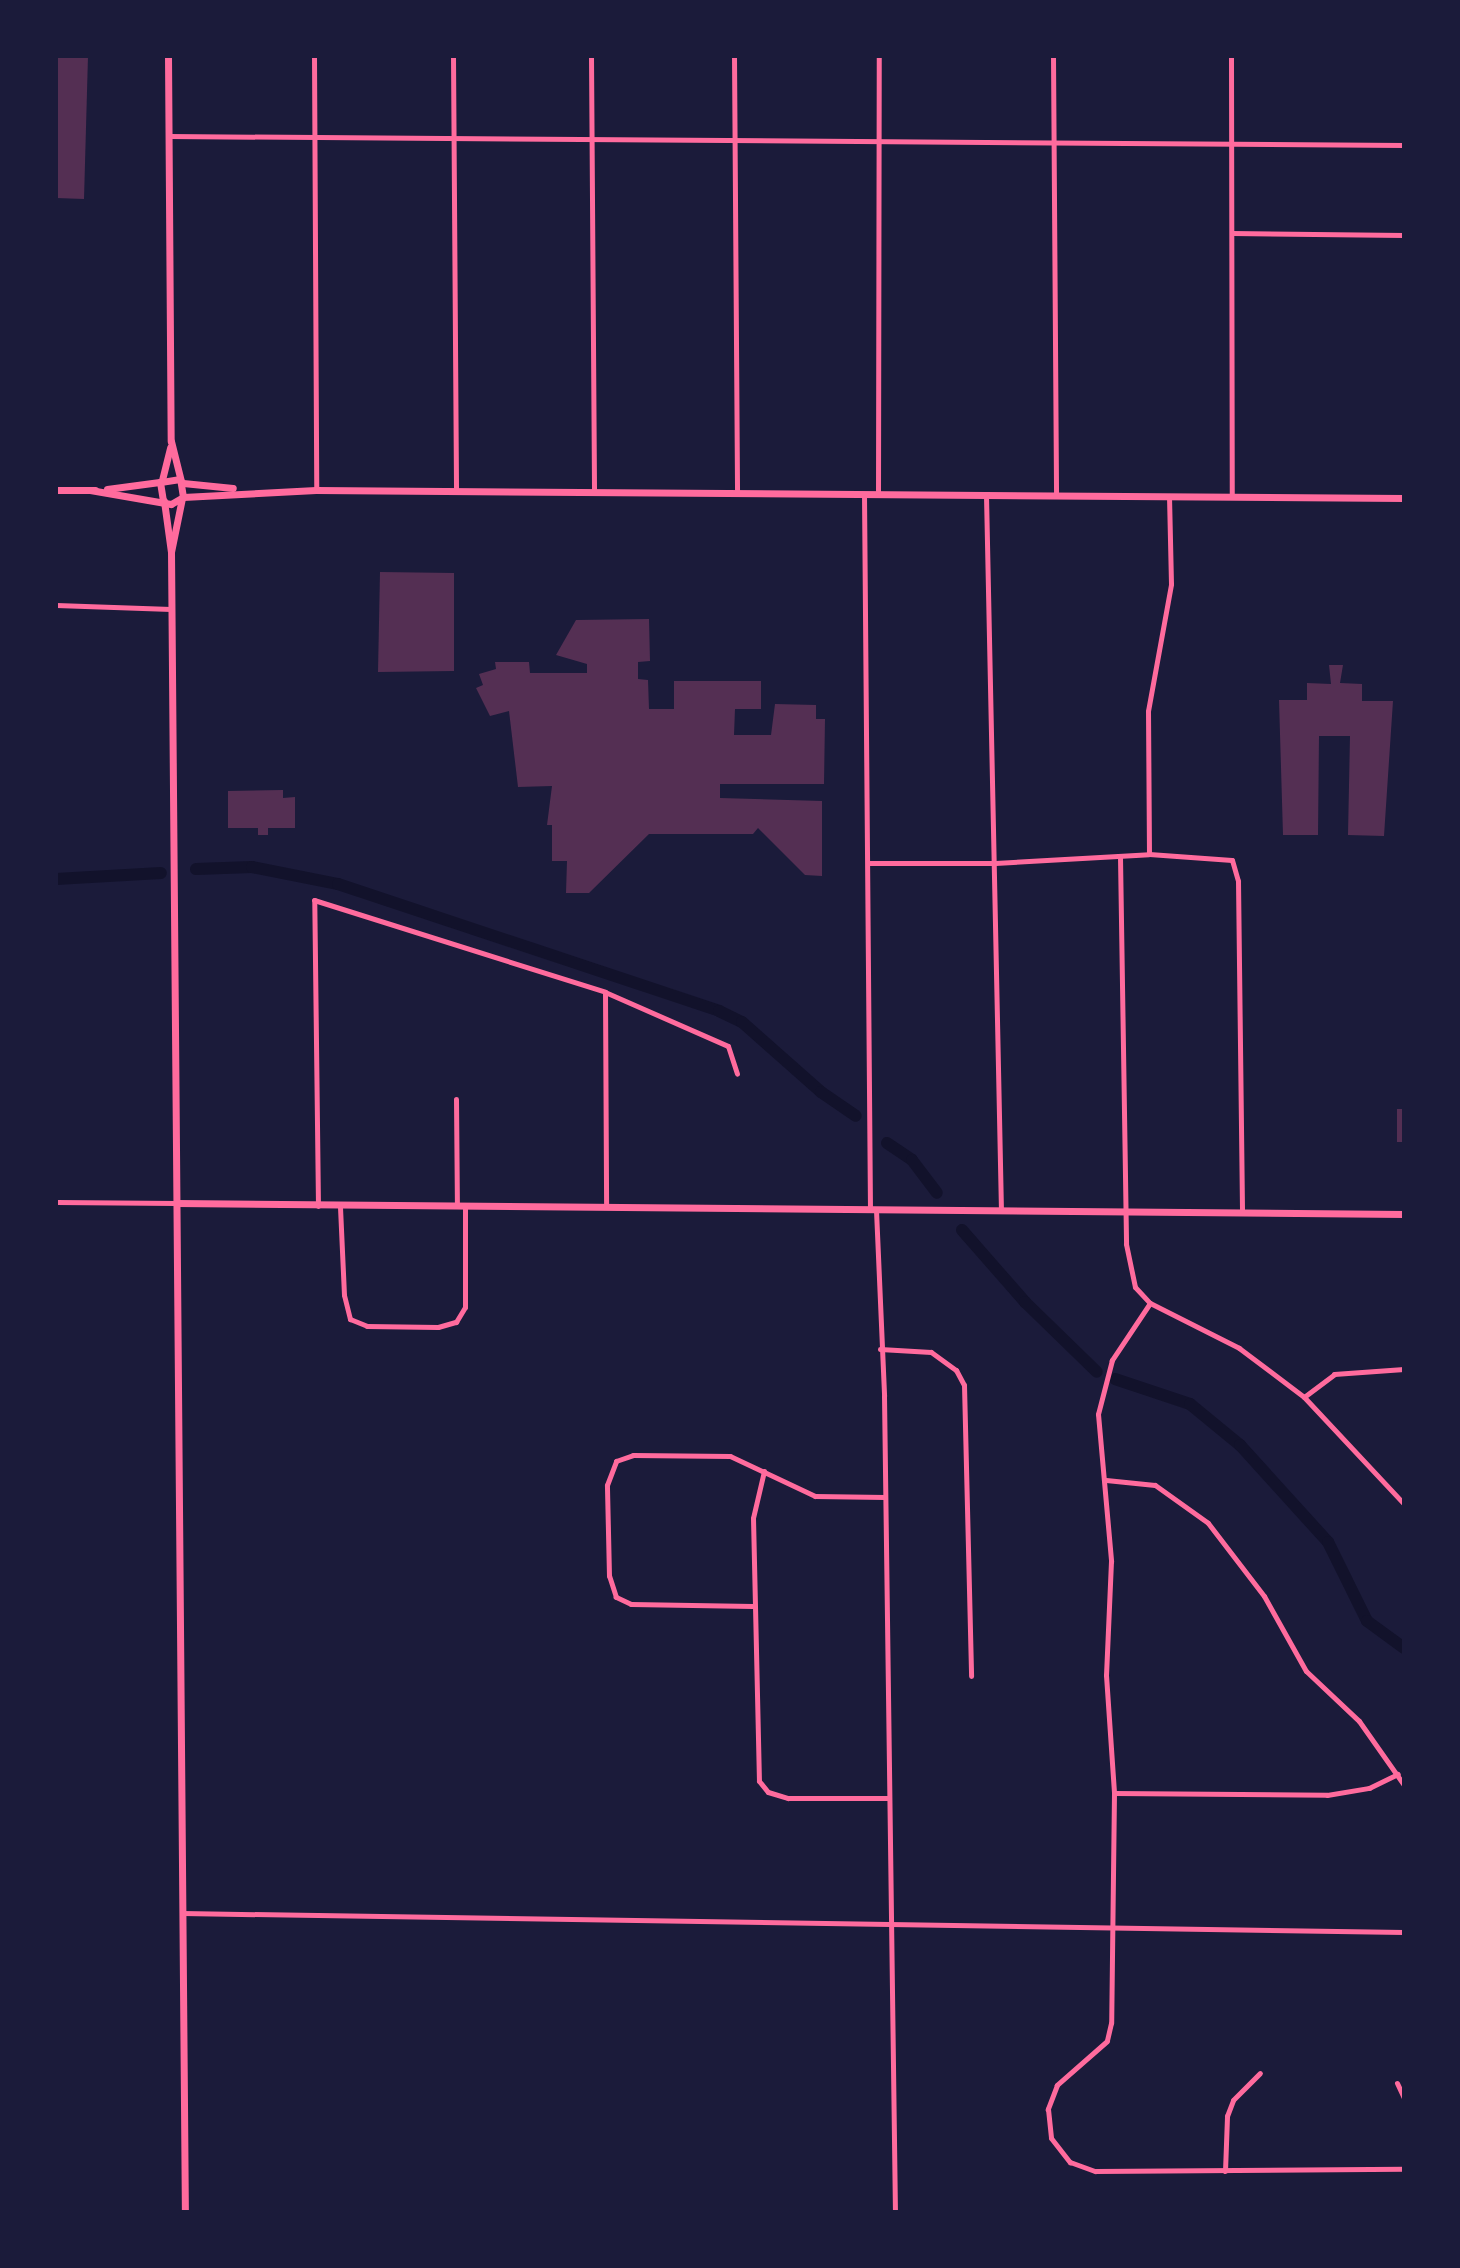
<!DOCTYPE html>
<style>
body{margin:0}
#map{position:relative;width:1460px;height:2268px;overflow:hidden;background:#1b1b3a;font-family:Cabin,sans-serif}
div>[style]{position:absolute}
.canal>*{height:12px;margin:-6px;padding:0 6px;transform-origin:6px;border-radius:6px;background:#12122b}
.building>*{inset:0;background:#542f53}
.minor>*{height:5px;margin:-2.5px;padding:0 2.5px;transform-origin:2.5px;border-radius:2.5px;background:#ff6b9d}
.tertiary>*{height:7px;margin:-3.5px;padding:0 3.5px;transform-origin:3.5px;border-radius:3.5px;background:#ff6b9d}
span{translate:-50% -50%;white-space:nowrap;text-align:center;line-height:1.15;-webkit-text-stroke:6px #1b1b3a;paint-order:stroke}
.frame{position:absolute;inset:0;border:58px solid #1b1b3a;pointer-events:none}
</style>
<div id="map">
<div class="canal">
<i style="left:196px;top:869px;width:56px;rotate:-2deg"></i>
<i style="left:252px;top:867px;width:88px;rotate:11.2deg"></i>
<i style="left:338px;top:884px;width:402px;rotate:18.4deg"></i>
<i style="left:719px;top:1011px;width:25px;rotate:26deg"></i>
<i style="left:742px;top:1022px;width:106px;rotate:41.5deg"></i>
<i style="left:821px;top:1092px;width:42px;rotate:34.4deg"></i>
<i style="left:56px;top:879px;width:105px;rotate:-3.3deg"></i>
<i style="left:887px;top:1143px;width:30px;rotate:34deg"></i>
<i style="left:912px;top:1160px;width:41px;rotate:52.9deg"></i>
<i style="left:962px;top:1230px;width:96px;rotate:48.8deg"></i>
<i style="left:1025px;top:1302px;width:100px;rotate:44.2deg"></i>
<i style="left:1115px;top:1379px;width:79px;rotate:18.4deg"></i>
<i style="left:1190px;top:1404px;width:65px;rotate:39.4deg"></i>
<i style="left:1240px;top:1445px;width:131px;rotate:47.8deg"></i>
<i style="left:1328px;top:1542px;width:88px;rotate:63.7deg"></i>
<i style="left:1367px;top:1621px;width:46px;rotate:36.1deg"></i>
</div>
<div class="building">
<i style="clip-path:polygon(56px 56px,88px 56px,84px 199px,56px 198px)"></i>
<i style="clip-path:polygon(380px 572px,454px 573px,454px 671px,378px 672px)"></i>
<i style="clip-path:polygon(649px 619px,650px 661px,638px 662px,638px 679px,648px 680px,649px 709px,674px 709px,674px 681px,761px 681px,761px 709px,735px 709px,734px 735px,771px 735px,775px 704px,816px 705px,816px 719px,825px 719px,824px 784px,720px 784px,720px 798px,822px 801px,822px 876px,805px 875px,758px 828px,753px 834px,649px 834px,589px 893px,566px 893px,567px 861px,552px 861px,552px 825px,547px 825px,552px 786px,518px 787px,509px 711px,490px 716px,476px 688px,483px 685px,479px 674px,496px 669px,495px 662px,529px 662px,530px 673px,587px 673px,587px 664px,556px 655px,576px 620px)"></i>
<i style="clip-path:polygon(1329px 665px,1343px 665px,1340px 683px,1362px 684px,1362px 701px,1393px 701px,1384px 836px,1348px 835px,1350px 736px,1319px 736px,1318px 835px,1283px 835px,1279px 700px,1307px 700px,1307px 683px,1331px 684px)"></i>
<i style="clip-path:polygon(283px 790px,283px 798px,295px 797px,295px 828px,268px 828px,268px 835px,258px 835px,258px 828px,228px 828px,228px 791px)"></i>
<i style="clip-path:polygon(1397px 1109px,1404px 1109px,1404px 1142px,1397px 1142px)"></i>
</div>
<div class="minor">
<i style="left:314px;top:56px;width:434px;rotate:89.7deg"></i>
<i style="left:453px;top:56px;width:435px;rotate:89.6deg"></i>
<i style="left:591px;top:56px;width:436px;rotate:89.6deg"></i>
<i style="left:734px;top:56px;width:437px;rotate:89.6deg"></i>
<i style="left:1053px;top:56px;width:439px;rotate:89.6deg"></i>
<i style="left:1231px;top:56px;width:440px;rotate:89.9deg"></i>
<i style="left:169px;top:136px;width:1235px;rotate:0.42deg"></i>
<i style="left:1232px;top:233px;width:172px;rotate:0.7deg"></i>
<i style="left:864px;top:494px;width:716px;rotate:89.52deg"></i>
<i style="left:878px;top:494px;width:438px;rotate:-89.9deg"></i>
<i style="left:986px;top:495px;width:716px;rotate:88.8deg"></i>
<i style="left:56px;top:605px;width:115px;rotate:2deg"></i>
<i style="left:1149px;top:854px;width:143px;rotate:-90.4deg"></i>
<i style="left:1148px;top:711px;width:129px;rotate:-79.7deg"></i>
<i style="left:1171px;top:584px;width:88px;rotate:-91.3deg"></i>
<i style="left:1120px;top:857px;width:387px;rotate:89.1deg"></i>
<i style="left:1126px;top:1244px;width:44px;rotate:78.2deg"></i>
<i style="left:1135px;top:1287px;width:22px;rotate:47deg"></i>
<i style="left:1150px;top:1303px;width:100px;rotate:26.8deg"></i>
<i style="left:1239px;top:1348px;width:81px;rotate:37deg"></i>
<i style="left:1304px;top:1397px;width:146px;rotate:46.9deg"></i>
<i style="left:868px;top:863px;width:127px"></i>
<i style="left:995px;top:863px;width:154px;rotate:-3.3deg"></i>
<i style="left:1149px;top:854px;width:83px;rotate:4.1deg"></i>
<i style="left:1232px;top:860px;width:22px;rotate:74deg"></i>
<i style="left:1238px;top:881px;width:331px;rotate:89.3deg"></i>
<i style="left:605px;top:992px;width:213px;rotate:89.7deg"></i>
<i style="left:456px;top:1099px;width:106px;rotate:89.5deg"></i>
<i style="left:56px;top:1202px;width:120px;rotate:0.5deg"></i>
<i style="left:318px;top:1206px;width:306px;rotate:-90.7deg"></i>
<i style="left:314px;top:900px;width:305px;rotate:17.5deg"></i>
<i style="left:605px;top:992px;width:134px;rotate:23.7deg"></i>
<i style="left:728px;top:1046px;width:29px;rotate:72deg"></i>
<i style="left:340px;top:1207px;width:88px;rotate:87.4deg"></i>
<i style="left:344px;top:1295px;width:25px;rotate:76deg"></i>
<i style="left:350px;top:1319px;width:18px;rotate:22deg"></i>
<i style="left:367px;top:1326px;width:71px;rotate:0.8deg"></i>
<i style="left:438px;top:1327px;width:19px;rotate:-16deg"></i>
<i style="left:456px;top:1322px;width:17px;rotate:-59deg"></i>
<i style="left:465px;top:1307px;width:101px;rotate:-90deg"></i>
<i style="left:876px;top:1210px;width:186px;rotate:87.5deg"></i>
<i style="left:884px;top:1396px;width:816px;rotate:89.23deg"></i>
<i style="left:1150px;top:1303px;width:69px;rotate:123.7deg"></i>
<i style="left:1112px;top:1360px;width:56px;rotate:104.5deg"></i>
<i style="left:1098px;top:1414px;width:148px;rotate:84.9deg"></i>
<i style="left:1111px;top:1561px;width:114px;rotate:92.5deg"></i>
<i style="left:1106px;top:1675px;width:118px;rotate:86.1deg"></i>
<i style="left:1114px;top:1793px;width:230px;rotate:90.7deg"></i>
<i style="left:1111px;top:2023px;width:18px;rotate:103deg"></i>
<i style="left:1107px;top:2041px;width:67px;rotate:138.7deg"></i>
<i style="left:1057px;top:2085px;width:26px;rotate:111deg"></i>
<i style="left:1048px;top:2109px;width:29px;rotate:84deg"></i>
<i style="left:1051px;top:2138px;width:31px;rotate:52deg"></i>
<i style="left:1070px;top:2162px;width:27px;rotate:20deg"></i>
<i style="left:1095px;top:2171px;width:309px;rotate:-0.4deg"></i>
<i style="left:880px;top:1349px;width:51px;rotate:3.4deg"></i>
<i style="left:931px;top:1352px;width:31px;rotate:36deg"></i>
<i style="left:956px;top:1370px;width:17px;rotate:62deg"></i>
<i style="left:964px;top:1385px;width:291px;rotate:88.6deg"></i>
<i style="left:1304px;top:1397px;width:38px;rotate:-37deg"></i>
<i style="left:1334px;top:1374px;width:70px;rotate:-4.1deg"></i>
<i style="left:764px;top:1471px;width:48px;rotate:103.2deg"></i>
<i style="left:753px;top:1518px;width:263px;rotate:88.7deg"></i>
<i style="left:759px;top:1781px;width:14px;rotate:51deg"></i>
<i style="left:768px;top:1792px;width:21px;rotate:17deg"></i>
<i style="left:788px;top:1798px;width:100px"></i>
<i style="left:1106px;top:1480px;width:49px;rotate:5.8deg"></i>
<i style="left:1155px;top:1485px;width:65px;rotate:35.6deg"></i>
<i style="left:1208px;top:1523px;width:92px;rotate:52.5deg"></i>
<i style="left:1264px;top:1596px;width:86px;rotate:60.8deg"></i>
<i style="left:1306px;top:1671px;width:73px;rotate:43.3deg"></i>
<i style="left:1359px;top:1721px;width:78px;rotate:54.9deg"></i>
<i style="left:753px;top:1606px;width:122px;rotate:-179.1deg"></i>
<i style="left:631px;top:1604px;width:17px;rotate:-155deg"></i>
<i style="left:616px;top:1597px;width:22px;rotate:-108deg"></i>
<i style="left:609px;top:1576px;width:91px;rotate:-91.3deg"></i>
<i style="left:607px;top:1485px;width:26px;rotate:-69deg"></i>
<i style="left:616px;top:1461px;width:18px;rotate:-19deg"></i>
<i style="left:633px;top:1455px;width:97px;rotate:0.6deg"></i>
<i style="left:730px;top:1456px;width:94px;rotate:25.2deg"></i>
<i style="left:815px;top:1496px;width:70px;rotate:0.8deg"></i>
<i style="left:1114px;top:1793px;width:213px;rotate:0.5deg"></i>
<i style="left:1327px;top:1795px;width:43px;rotate:-9.5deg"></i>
<i style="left:1369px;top:1788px;width:32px;rotate:-26deg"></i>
<i style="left:182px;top:1913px;width:1222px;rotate:0.89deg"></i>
<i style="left:1397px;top:2083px;width:17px;rotate:65deg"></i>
<i style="left:1225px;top:2171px;width:55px;rotate:-87.9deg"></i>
<i style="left:1227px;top:2116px;width:17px;rotate:-69deg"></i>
<i style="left:1233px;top:2100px;width:38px;rotate:-45deg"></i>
</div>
<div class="tertiary">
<i style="left:168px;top:56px;width:385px;rotate:89.6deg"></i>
<i style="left:171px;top:441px;width:41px;rotate:76deg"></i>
<i style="left:162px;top:480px;width:34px;rotate:-76deg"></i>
<i style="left:183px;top:483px;width:50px;rotate:5.7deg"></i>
<i style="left:107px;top:489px;width:53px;rotate:-7.5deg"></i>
<i style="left:56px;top:490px;width:39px"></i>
<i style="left:90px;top:490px;width:82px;rotate:9.8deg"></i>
<i style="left:171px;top:504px;width:14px;rotate:-30deg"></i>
<i style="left:183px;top:497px;width:18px;rotate:-99deg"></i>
<i style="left:180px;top:479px;width:20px;rotate:171deg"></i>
<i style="left:160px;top:482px;width:19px;rotate:81deg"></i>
<i style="left:183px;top:497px;width:133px;rotate:-3deg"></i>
<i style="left:316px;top:490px;width:1088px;rotate:0.42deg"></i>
<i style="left:182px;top:498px;width:55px;rotate:101.5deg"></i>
<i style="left:171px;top:552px;width:1660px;rotate:89.52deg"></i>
<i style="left:164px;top:501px;width:51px;rotate:82.2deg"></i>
<i style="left:176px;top:1203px;width:1228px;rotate:0.51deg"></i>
</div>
<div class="frame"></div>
</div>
